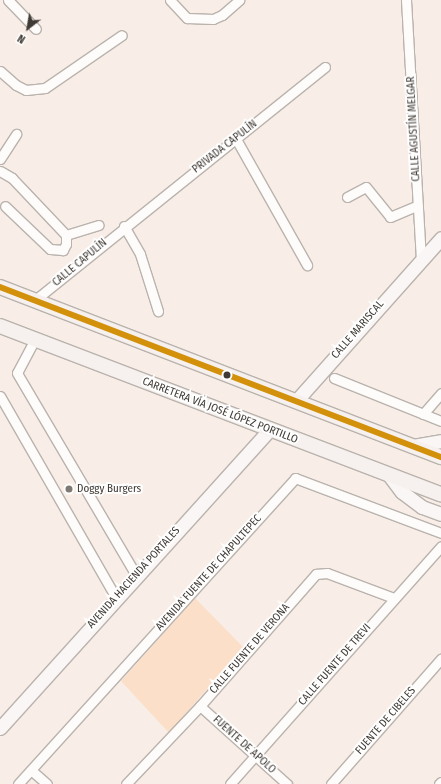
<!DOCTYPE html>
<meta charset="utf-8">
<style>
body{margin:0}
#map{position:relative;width:441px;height:784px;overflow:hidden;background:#f8eee7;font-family:"Fira Sans Condensed",sans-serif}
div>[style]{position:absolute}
.green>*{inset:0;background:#fbdfc9}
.roads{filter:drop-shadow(1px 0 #bab3ad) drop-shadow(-1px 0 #bab3ad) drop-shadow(0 1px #bab3ad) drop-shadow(0 -1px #bab3ad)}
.minor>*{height:9px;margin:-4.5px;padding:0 4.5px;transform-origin:4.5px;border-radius:4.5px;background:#fefcfb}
.secondary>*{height:13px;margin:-6.5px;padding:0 6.5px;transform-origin:6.5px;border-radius:6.5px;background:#faf6f5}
.primary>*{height:14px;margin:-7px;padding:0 7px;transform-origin:7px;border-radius:7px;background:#f6f1ee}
.bus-1>*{height:6px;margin:-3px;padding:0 3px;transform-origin:3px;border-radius:3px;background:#d2900b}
.dots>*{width:11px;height:11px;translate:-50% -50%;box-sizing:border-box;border:2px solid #fefefe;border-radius:50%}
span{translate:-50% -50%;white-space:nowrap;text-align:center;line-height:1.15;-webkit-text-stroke:4px #fefefe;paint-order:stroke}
.street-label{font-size:11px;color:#403a35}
.poi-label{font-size:11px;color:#403a35}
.left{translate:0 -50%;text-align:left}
.north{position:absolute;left:8px;top:8px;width:40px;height:40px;-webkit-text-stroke:3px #fefefe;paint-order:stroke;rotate:211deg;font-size:11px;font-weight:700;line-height:16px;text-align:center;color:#403a35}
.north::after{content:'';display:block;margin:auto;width:14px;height:18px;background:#403a35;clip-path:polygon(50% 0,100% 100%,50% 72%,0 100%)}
</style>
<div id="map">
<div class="green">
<i style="clip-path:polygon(195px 598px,243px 647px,169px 733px,121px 681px)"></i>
</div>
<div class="roads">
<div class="minor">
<i style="left:8px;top:0;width:40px;rotate:46deg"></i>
<i style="left:170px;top:0;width:25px;rotate:47deg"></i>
<i style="left:187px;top:18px;width:26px;rotate:2deg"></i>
<i style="left:213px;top:19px;width:10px;rotate:-24deg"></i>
<i style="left:222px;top:15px;width:23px;rotate:-41deg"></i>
<i style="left:406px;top:0;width:259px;rotate:86.7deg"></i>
<i style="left:0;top:71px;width:21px;rotate:41deg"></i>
<i style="left:16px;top:85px;width:11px;rotate:27deg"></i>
<i style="left:26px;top:90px;width:19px;rotate:-6deg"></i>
<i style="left:45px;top:88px;width:93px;rotate:-34.5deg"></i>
<i style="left:236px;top:139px;width:145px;rotate:60.6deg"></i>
<i style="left:0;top:159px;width:30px;rotate:-57deg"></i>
<i style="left:0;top:171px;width:14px;rotate:30deg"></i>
<i style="left:12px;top:178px;width:79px;rotate:46.5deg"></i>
<i style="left:66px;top:235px;width:9px;rotate:90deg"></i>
<i style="left:66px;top:244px;width:7px;rotate:117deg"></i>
<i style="left:63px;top:250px;width:13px;rotate:-176deg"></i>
<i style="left:50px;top:249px;width:62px;rotate:-136.3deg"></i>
<i style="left:347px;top:197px;width:21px;rotate:-28deg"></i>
<i style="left:366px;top:187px;width:38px;rotate:51deg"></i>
<i style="left:390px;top:217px;width:30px;rotate:-23deg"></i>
<i style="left:124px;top:226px;width:32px;rotate:60deg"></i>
<i style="left:140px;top:254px;width:60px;rotate:72.5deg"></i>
<i style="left:66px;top:235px;width:34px;rotate:-17deg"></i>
<i style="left:35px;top:300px;width:372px;rotate:-38.8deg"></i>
<i style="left:35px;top:339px;width:38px;rotate:118deg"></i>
<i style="left:17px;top:373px;width:234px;rotate:59.5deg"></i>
<i style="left:334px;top:378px;width:115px;rotate:21.9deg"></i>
<i style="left:0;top:396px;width:233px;rotate:60.1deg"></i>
<i style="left:423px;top:414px;width:28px;rotate:-49deg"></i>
<i style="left:200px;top:706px;width:117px;rotate:41.9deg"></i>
<i style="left:31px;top:770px;width:21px;rotate:41deg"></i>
<i style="left:18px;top:784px;width:413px;rotate:-47.8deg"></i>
<i style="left:295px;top:478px;width:156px;rotate:20.6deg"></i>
<i style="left:126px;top:784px;width:108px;rotate:-46.5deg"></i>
<i style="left:200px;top:706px;width:176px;rotate:-48.7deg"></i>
<i style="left:316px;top:574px;width:11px;rotate:-5deg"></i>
<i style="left:327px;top:573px;width:72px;rotate:20.5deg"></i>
<i style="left:230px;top:784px;width:318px;rotate:-48.4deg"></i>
<i style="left:331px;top:784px;width:167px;rotate:-48.7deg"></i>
<i style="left:439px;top:784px;width:3px;rotate:-45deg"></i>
</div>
<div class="secondary">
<i style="left:296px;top:401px;width:218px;rotate:-48.3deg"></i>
<i style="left:413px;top:446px;width:28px;rotate:-10deg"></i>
<i style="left:389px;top:475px;width:21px;rotate:53deg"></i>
<i style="left:402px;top:492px;width:25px;rotate:37deg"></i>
<i style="left:422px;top:507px;width:20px;rotate:20deg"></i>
<i style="left:0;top:728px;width:401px;rotate:-47.9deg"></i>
</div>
<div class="primary">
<i style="left:0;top:287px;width:473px;rotate:21.1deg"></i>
<i style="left:0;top:326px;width:472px;rotate:20.9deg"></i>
</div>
</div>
<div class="bus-1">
<i style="left:0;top:287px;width:473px;rotate:21.1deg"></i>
</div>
<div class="dots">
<i style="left:227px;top:375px;background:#403a35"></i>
<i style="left:69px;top:489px;background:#807973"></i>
</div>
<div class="street-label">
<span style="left:414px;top:129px;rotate:-93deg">CALLE AGUSTÍN MELGAR</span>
<span style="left:225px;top:147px;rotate:-38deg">PRIVADA CAPULÍN</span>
<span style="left:80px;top:263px;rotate:-40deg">CALLE CAPULÍN</span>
<span style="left:358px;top:330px;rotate:-49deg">CALLE MARISCAL</span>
<span style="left:220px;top:411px;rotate:21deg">CARRETERA VÍA JOSÉ LÓPEZ PORTILLO</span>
<span style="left:209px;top:573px;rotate:-48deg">AVENIDA FUENTE DE CHAPULTEPEC</span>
<span style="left:134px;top:578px;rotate:-48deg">AVENIDA HACIENDA PORTALES</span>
<span style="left:250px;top:649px;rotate:-49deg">CALLE FUENTE DE VERONA</span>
<span style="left:335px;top:665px;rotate:-49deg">CALLE FUENTE DE TREVI</span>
<span style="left:386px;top:721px;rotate:-49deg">FUENTE DE CIBELES</span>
<span style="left:244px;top:745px;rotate:42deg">FUENTE DE APOLO</span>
</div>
<div class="poi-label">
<span class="left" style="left:77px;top:489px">Doggy Burgers</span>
</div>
<div class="north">N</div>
</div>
